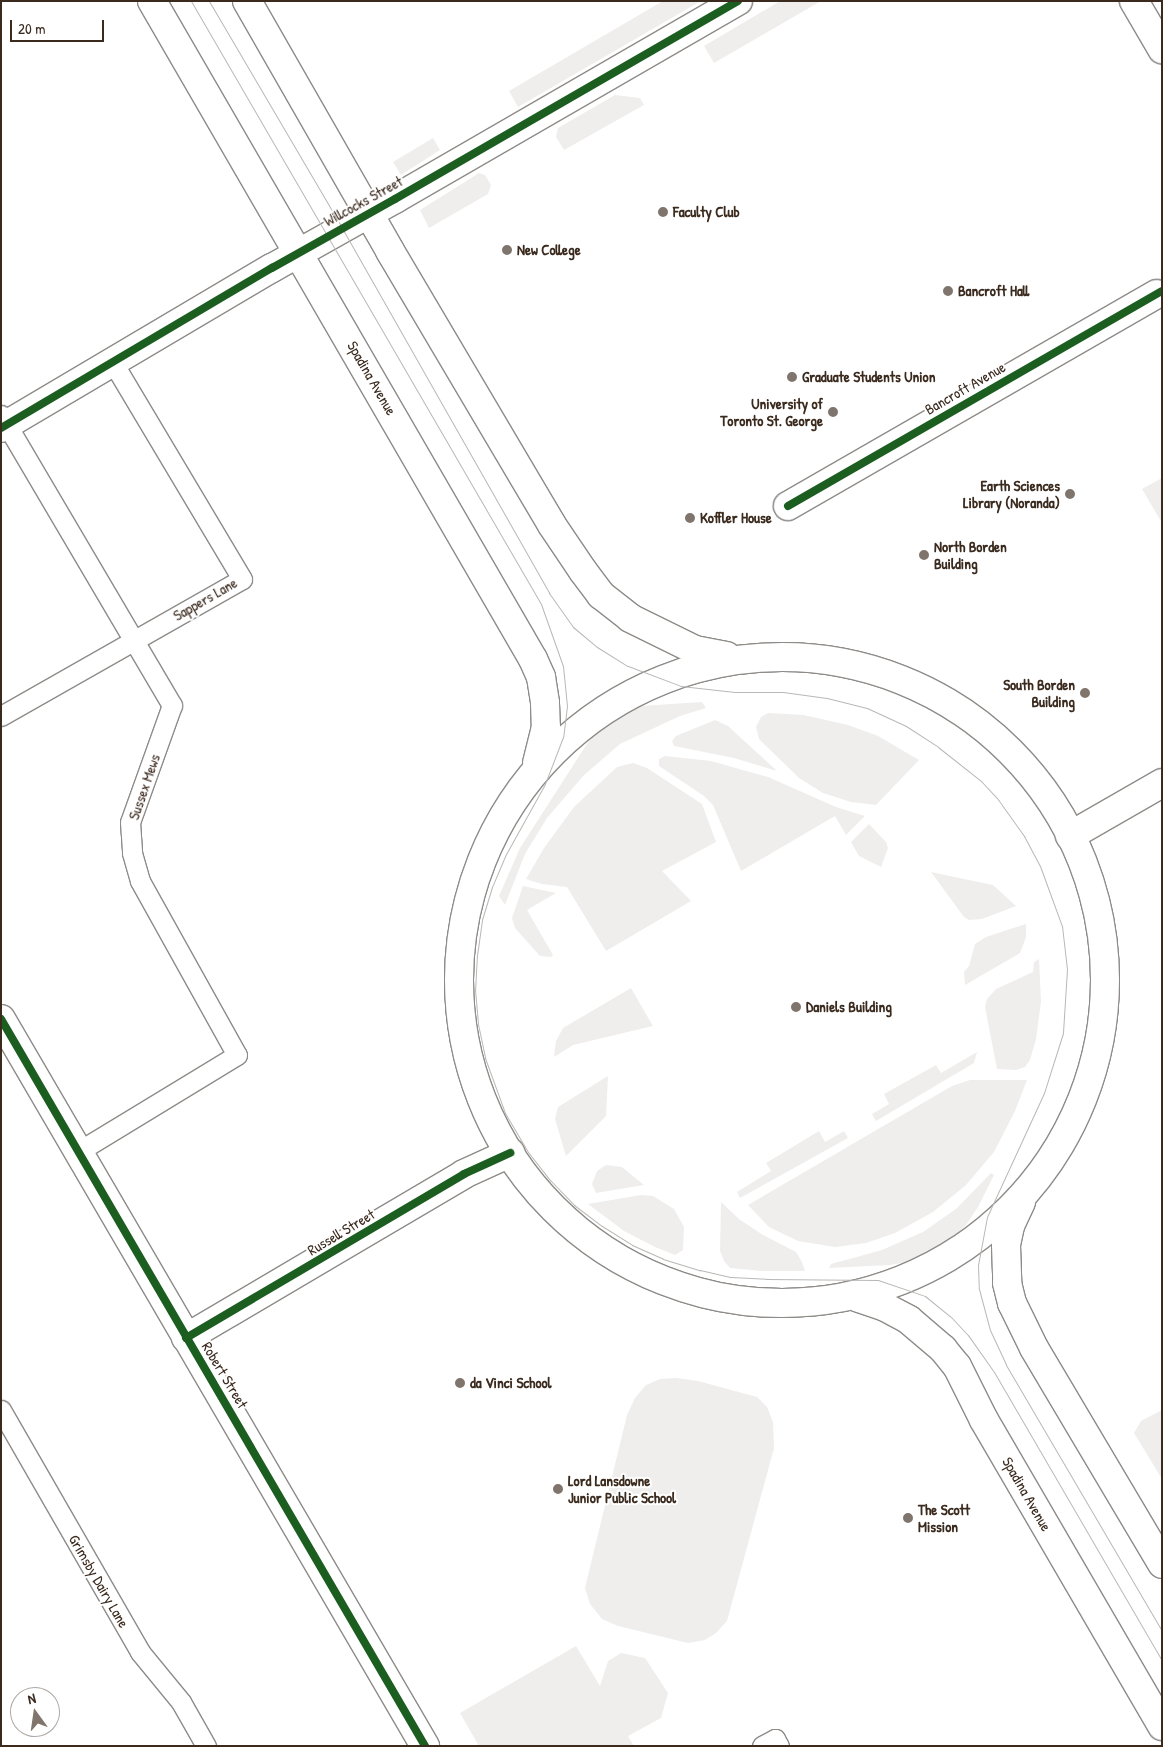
<!DOCTYPE html>
<style>
body{margin:0}
#map{position:relative;width:1163px;height:1747px;overflow:hidden;background:#fff;font-family:"Patrick Hand",sans-serif}
div>[style]{position:absolute}
.green>*{inset:0;background:#efeeed}
.roads{filter:drop-shadow(1px 0 #8e8b88) drop-shadow(-1px 0 #8e8b88) drop-shadow(0 1px #8e8b88) drop-shadow(0 -1px #8e8b88)}
.service>*{height:19px;margin:-9.5px;padding:0 9.5px;transform-origin:9.5px;border-radius:9.5px;background:#fff}
.minor>*{height:28px;margin:-14px;padding:0 14px;transform-origin:14px;border-radius:14px;background:#fff}
.primary>*{height:28px;margin:-14px;padding:0 14px;transform-origin:14px;border-radius:14px;background:#fff}
.primary>.ring{margin:-14px;padding:0;box-sizing:content-box;background:none;border:28px solid #fff;border-radius:50%}
.tram>*{height:1px;margin:-0.5px;padding:0 0.5px;transform-origin:0.5px;border-radius:0.5px;background:#b9b8b6}
.cycleway>*{height:8px;margin:-4px;padding:0 4px;transform-origin:4px;border-radius:4px;background:#1b5e20}
.dots>*{width:14px;height:14px;translate:-50% -50%;box-sizing:border-box;border:2px solid #fff;border-radius:50%}
span{translate:-50% -50%;white-space:nowrap;text-align:center;line-height:1.15;-webkit-text-stroke:4px #fff;paint-order:stroke}
.street-label{font-size:15px;color:#3b2a1e}
.poi-label{font-size:15px;color:#3b2a1e;font-weight:700}
.left{translate:0 -50%;text-align:left}
.right{translate:-100% -50%;text-align:right}
.frame{position:absolute;inset:0;border:2px solid #3b2a1e;pointer-events:none}
.north{position:absolute;left:10px;top:1687px;width:50px;height:50px;box-sizing:border-box;background:#fff;border:1px solid #b1aaa5;border-radius:50%;rotate:346deg;font-size:14px;font-weight:700;line-height:20px;text-align:center;color:#3b2a1e}
.north::after{content:'';display:block;margin:auto;width:18px;height:22px;background:#80756d;clip-path:polygon(50% 0,100% 100%,50% 72%,0 100%)}
.scale{position:absolute;left:10px;top:20px;width:94px;height:22px;box-sizing:border-box;border:2px solid #3b2a1e;border-top:0;padding-left:6px;font-size:15px;line-height:18px;white-space:nowrap;color:#3b2a1e;-webkit-text-stroke:4px #fff;paint-order:stroke}
</style>
<div id="map">
<div class="green">
<i style="clip-path:polygon(663px 1px,701px 1px,518px 107px,509px 91px)"></i>
<i style="clip-path:polygon(780px 1px,821px 1px,714px 63px,704px 46px)"></i>
<i style="clip-path:polygon(615px 95px,640px 98px,644px 105px,564px 150px,556px 137px,558px 128px)"></i>
<i style="clip-path:polygon(433px 138px,440px 150px,401px 175px,393px 162px)"></i>
<i style="clip-path:polygon(479px 173px,485px 175px,491px 185px,488px 194px,429px 228px,420px 210px)"></i>
<i style="clip-path:polygon(1162px 478px,1162px 523px,1142px 489px)"></i>
<i style="clip-path:polygon(702px 702px,706px 708px,680px 716px,620px 744px,584px 775px,547px 818px,525px 854px,505px 905px,499px 896px,520px 848px,603px 719px,609px 713px,626px 707px)"></i>
<i style="clip-path:polygon(768px 713px,804px 715px,848px 725px,878px 736px,919px 760px,876px 805px,851px 802px,823px 793px,799px 778px,759px 739px,756px 727px,761px 717px)"></i>
<i style="clip-path:polygon(715px 720px,728px 726px,777px 771px,734px 758px,674px 746px,672px 741px,676px 736px)"></i>
<i style="clip-path:polygon(665px 756px,711px 761px,768px 777px,836px 807px,865px 816px,846px 835px,835px 816px,741px 871px,713px 805px,704px 796px,659px 766px,659px 759px)"></i>
<i style="clip-path:polygon(633px 763px,647px 768px,702px 804px,716px 842px,662px 871px,691px 901px,606px 951px,567px 887px,542px 884px,526px 879px,544px 848px,574px 807px,617px 767px)"></i>
<i style="clip-path:polygon(869px 824px,886px 842px,888px 848px,881px 867px,859px 856px,851px 842px)"></i>
<i style="clip-path:polygon(931px 872px,993px 885px,1016px 906px,982px 919px,969px 920px,964px 917px)"></i>
<i style="clip-path:polygon(523px 886px,556px 893px,527px 910px,553px 955px,551px 957px,540px 956px,515px 928px,512px 918px)"></i>
<i style="clip-path:polygon(1026px 924px,1026px 937px,1020px 953px,965px 985px,964px 972px,969px 966px,975px 944px,986px 937px)"></i>
<i style="clip-path:polygon(1039px 959px,1041px 1002px,1036px 1039px,1030px 1060px,1025px 1067px,1016px 1070px,997px 1069px,985px 1007px,987px 999px,996px 989px,1033px 972px,1034px 962px)"></i>
<i style="clip-path:polygon(631px 988px,653px 1026px,573px 1045px,554px 1057px,556px 1041px,563px 1028px)"></i>
<i style="clip-path:polygon(977px 1052px,974px 1063px,876px 1121px,872px 1114px,889px 1104px,884px 1094px,936px 1065px,941px 1073px)"></i>
<i style="clip-path:polygon(608px 1076px,606px 1116px,566px 1156px,555px 1119px,558px 1107px)"></i>
<i style="clip-path:polygon(970px 1080px,1027px 1080px,1015px 1111px,994px 1152px,966px 1185px,933px 1212px,895px 1233px,866px 1243px,835px 1247px,798px 1241px,769px 1227px,748px 1205px,952px 1086px)"></i>
<i style="clip-path:polygon(819px 1131px,825px 1142px,844px 1131px,848px 1138px,740px 1198px,737px 1192px,771px 1171px,766px 1163px)"></i>
<i style="clip-path:polygon(606px 1165px,622px 1167px,644px 1185px,596px 1193px,592px 1184px,597px 1171px)"></i>
<i style="clip-path:polygon(991px 1173px,994px 1175px,978px 1207px,966px 1225px,951px 1240px,934px 1252px,913px 1261px,890px 1265px,829px 1268px,831px 1264px,882px 1250px,923px 1232px,956px 1209px)"></i>
<i style="clip-path:polygon(641px 1195px,653px 1196px,674px 1209px,684px 1227px,683px 1250px,675px 1255px,655px 1247px,624px 1231px,588px 1204px)"></i>
<i style="clip-path:polygon(721px 1202px,739px 1219px,763px 1235px,796px 1252px,802px 1262px,805px 1271px,761px 1271px,730px 1268px,724px 1261px,720px 1251px)"></i>
<i style="clip-path:polygon(676px 1378px,698px 1381px,757px 1397px,767px 1407px,773px 1422px,774px 1448px,727px 1621px,716px 1633px,705px 1640px,688px 1643px,618px 1626px,602px 1619px,590px 1604px,585px 1588px,627px 1415px,635px 1398px,646px 1385px,660px 1379px)"></i>
<i style="clip-path:polygon(1162px 1410px,1162px 1479px,1134px 1433px,1141px 1421px)"></i>
<i style="clip-path:polygon(576px 1646px,600px 1686px,608px 1661px,621px 1653px,645px 1658px,668px 1693px,661px 1718px,628px 1736px,634px 1746px,479px 1746px,460px 1713px)"></i>
</div>
<div class="roads">
<div class="service">
<i style="left:1px;top:415px;width:337px;rotate:59.5deg"></i>
<i style="left:172px;top:705px;width:124px;rotate:109.7deg"></i>
<i style="left:130px;top:822px;width:31px;rotate:86deg"></i>
<i style="left:132px;top:853px;width:29px;rotate:74deg"></i>
<i style="left:140px;top:881px;width:199px;rotate:60.9deg"></i>
<i style="left:237px;top:1055px;width:185px;rotate:148.7deg"></i>
<i style="left:1px;top:716px;width:277px;rotate:-29.6deg"></i>
<i style="left:242px;top:579px;width:252px;rotate:-120.8deg"></i>
<i style="left:1px;top:1410px;width:279px;rotate:60.1deg"></i>
<i style="left:140px;top:1652px;width:65px;rotate:50.6deg"></i>
<i style="left:181px;top:1702px;width:51px;rotate:60.4deg"></i>
<i style="left:762px;top:1746px;width:15px;rotate:-28deg"></i>
<i style="left:775px;top:1739px;width:8px;rotate:60deg"></i>
</div>
<div class="minor">
<i style="left:1134px;top:1px;width:56px;rotate:59.7deg"></i>
<i style="left:1px;top:428px;width:315px;rotate:-30.6deg"></i>
<i style="left:272px;top:268px;width:141px;rotate:-29.3deg"></i>
<i style="left:395px;top:199px;width:396px;rotate:-30deg"></i>
<i style="left:788px;top:506px;width:425px;rotate:-29.9deg"></i>
<i style="left:1070px;top:836px;width:106px;rotate:-29.9deg"></i>
<i style="left:1px;top:1019px;width:842px;rotate:59.75deg"></i>
<i style="left:186px;top:1338px;width:323px;rotate:-30.5deg"></i>
<i style="left:464px;top:1174px;width:51px;rotate:-24.5deg"></i>
</div>
<div class="primary">
<i style="left:152px;top:1px;width:760px;rotate:59.93deg"></i>
<i style="left:533px;top:659px;width:20px;rotate:66deg"></i>
<i style="left:541px;top:677px;width:26px;rotate:81deg"></i>
<i style="left:545px;top:703px;width:24px;rotate:88deg"></i>
<i style="left:546px;top:727px;width:37px;rotate:104deg"></i>
<i style="left:247px;top:1px;width:288px;rotate:60.2deg"></i>
<i style="left:390px;top:251px;width:318px;rotate:59.4deg"></i>
<i style="left:552px;top:525px;width:55px;rotate:56deg"></i>
<i style="left:583px;top:571px;width:30px;rotate:53deg"></i>
<i style="left:601px;top:595px;width:37px;rotate:38deg"></i>
<i style="left:630px;top:618px;width:72px;rotate:26.2deg"></i>
<i style="left:695px;top:650px;width:32px;rotate:11deg"></i>
<i class="ring" style="left:459px;top:657px;width:618px;height:618px"></i>
<i style="left:1021px;top:1202px;width:26px;rotate:115deg"></i>
<i style="left:1010px;top:1226px;width:19px;rotate:102deg"></i>
<i style="left:1006px;top:1245px;width:38px;rotate:88deg"></i>
<i style="left:1007px;top:1283px;width:21px;rotate:76deg"></i>
<i style="left:1012px;top:1303px;width:50px;rotate:63.9deg"></i>
<i style="left:1034px;top:1348px;width:251px;rotate:59.3deg"></i>
<i style="left:859px;top:1298px;width:28px;rotate:19deg"></i>
<i style="left:885px;top:1307px;width:27px;rotate:28deg"></i>
<i style="left:909px;top:1320px;width:45px;rotate:40.5deg"></i>
<i style="left:943px;top:1349px;width:22px;rotate:51deg"></i>
<i style="left:957px;top:1366px;width:60px;rotate:63.4deg"></i>
<i style="left:984px;top:1420px;width:354px;rotate:59.8deg"></i>
</div>
</div>
<div class="tram">
<i style="left:191px;top:1px;width:697px;rotate:59.87deg"></i>
<i style="left:541px;top:604px;width:66px;rotate:70.5deg"></i>
<i style="left:563px;top:666px;width:40px;rotate:84.3deg"></i>
<i style="left:567px;top:706px;width:31px;rotate:97deg"></i>
<i style="left:563px;top:737px;width:50px;rotate:111deg"></i>
<i style="left:545px;top:784px;width:80px;rotate:119.1deg"></i>
<i style="left:506px;top:854px;width:36px;rotate:113deg"></i>
<i style="left:492px;top:887px;width:34px;rotate:107deg"></i>
<i style="left:482px;top:920px;width:34px;rotate:98deg"></i>
<i style="left:477px;top:954px;width:35px;rotate:93deg"></i>
<i style="left:475px;top:989px;width:35px;rotate:85deg"></i>
<i style="left:478px;top:1024px;width:35px;rotate:78deg"></i>
<i style="left:485px;top:1058px;width:59px;rotate:70deg"></i>
<i style="left:505px;top:1113px;width:45px;rotate:59.5deg"></i>
<i style="left:528px;top:1152px;width:36px;rotate:52deg"></i>
<i style="left:550px;top:1180px;width:35px;rotate:46deg"></i>
<i style="left:574px;top:1205px;width:35px;rotate:37deg"></i>
<i style="left:602px;top:1226px;width:36px;rotate:32deg"></i>
<i style="left:632px;top:1245px;width:34px;rotate:24deg"></i>
<i style="left:663px;top:1259px;width:39px;rotate:17deg"></i>
<i style="left:700px;top:1270px;width:32px;rotate:13deg"></i>
<i style="left:731px;top:1277px;width:35px;rotate:3deg"></i>
<i style="left:766px;top:1279px;width:112px;rotate:0.5deg"></i>
<i style="left:878px;top:1280px;width:50px;rotate:18.8deg"></i>
<i style="left:925px;top:1296px;width:33px;rotate:39deg"></i>
<i style="left:951px;top:1317px;width:25px;rotate:47deg"></i>
<i style="left:968px;top:1335px;width:45px;rotate:54.9deg"></i>
<i style="left:994px;top:1372px;width:334px;rotate:59.8deg"></i>
<i style="left:209px;top:1px;width:263px;rotate:59.6deg"></i>
<i style="left:342px;top:228px;width:420px;rotate:60.4deg"></i>
<i style="left:549px;top:593px;width:42px;rotate:54.8deg"></i>
<i style="left:573px;top:627px;width:31px;rotate:40deg"></i>
<i style="left:597px;top:647px;width:36px;rotate:32deg"></i>
<i style="left:628px;top:666px;width:57px;rotate:20.7deg"></i>
<i style="left:681px;top:686px;width:54px;rotate:6.3deg"></i>
<i style="left:735px;top:692px;width:48px"></i>
<i style="left:783px;top:692px;width:44px;rotate:7.8deg"></i>
<i style="left:827px;top:698px;width:41px;rotate:14deg"></i>
<i style="left:867px;top:708px;width:43px;rotate:24.8deg"></i>
<i style="left:906px;top:726px;width:38px;rotate:33deg"></i>
<i style="left:938px;top:747px;width:55px;rotate:38.3deg"></i>
<i style="left:981px;top:781px;width:23px;rotate:47deg"></i>
<i style="left:997px;top:798px;width:47px;rotate:54.6deg"></i>
<i style="left:1024px;top:836px;width:34px;rotate:62deg"></i>
<i style="left:1040px;top:866px;width:64px;rotate:69.9deg"></i>
<i style="left:1062px;top:926px;width:43px;rotate:83.4deg"></i>
<i style="left:1067px;top:969px;width:64px;rotate:93.6deg"></i>
<i style="left:1063px;top:1033px;width:63px;rotate:107.6deg"></i>
<i style="left:1044px;top:1093px;width:136px;rotate:114.7deg"></i>
<i style="left:987px;top:1217px;width:49px;rotate:100.6deg"></i>
<i style="left:978px;top:1265px;width:24px;rotate:88deg"></i>
<i style="left:979px;top:1289px;width:42px;rotate:75deg"></i>
<i style="left:990px;top:1330px;width:38px;rotate:65deg"></i>
<i style="left:1006px;top:1365px;width:308px;rotate:59.6deg"></i>
</div>
<div class="cycleway">
<i style="left:1px;top:428px;width:315px;rotate:-30.6deg"></i>
<i style="left:272px;top:268px;width:141px;rotate:-29.3deg"></i>
<i style="left:395px;top:199px;width:396px;rotate:-30deg"></i>
<i style="left:788px;top:506px;width:431px;rotate:-29.9deg"></i>
<i style="left:1px;top:1019px;width:842px;rotate:59.75deg"></i>
<i style="left:186px;top:1338px;width:323px;rotate:-30.5deg"></i>
<i style="left:464px;top:1174px;width:51px;rotate:-24.5deg"></i>
</div>
<div class="dots">
<i style="left:663px;top:212px;background:#80756d"></i>
<i style="left:507px;top:250px;background:#80756d"></i>
<i style="left:948px;top:291px;background:#80756d"></i>
<i style="left:792px;top:377px;background:#80756d"></i>
<i style="left:833px;top:412px;background:#80756d"></i>
<i style="left:1070px;top:494px;background:#80756d"></i>
<i style="left:690px;top:518px;background:#80756d"></i>
<i style="left:924px;top:555px;background:#80756d"></i>
<i style="left:1085px;top:693px;background:#80756d"></i>
<i style="left:796px;top:1007px;background:#80756d"></i>
<i style="left:460px;top:1383px;background:#80756d"></i>
<i style="left:558px;top:1489px;background:#80756d"></i>
<i style="left:908px;top:1518px;background:#80756d"></i>
</div>
<div class="street-label">
<span style="left:363px;top:201px;rotate:-29deg">Willcocks Street</span>
<span style="left:372px;top:378px;rotate:60deg">Spadina Avenue</span>
<span style="left:965px;top:388px;rotate:-30deg">Bancroft Avenue</span>
<span style="left:205px;top:599px;rotate:-30deg">Sappers Lane</span>
<span style="left:144px;top:787px;rotate:-71deg">Sussex Mews</span>
<span style="left:341px;top:1232px;rotate:-31deg">Russell Street</span>
<span style="left:225px;top:1375px;rotate:59deg">Robert Street</span>
<span style="left:1027px;top:1494px;rotate:60deg">Spadina Avenue</span>
<span style="left:99px;top:1581px;rotate:60deg">Grimsby Dairy Lane</span>
</div>
<div class="poi-label">
<span class="left" style="left:673px;top:212px">Faculty Club</span>
<span class="left" style="left:517px;top:250px">New College</span>
<span class="left" style="left:958px;top:291px">Bancroft Hall</span>
<span class="left" style="left:802px;top:377px">Graduate Students Union</span>
<span class="right" style="left:823px;top:412px">University of<br>Toronto St. George</span>
<span class="right" style="left:1060px;top:494px">Earth Sciences<br>Library (Noranda)</span>
<span class="left" style="left:700px;top:518px">Koffler House</span>
<span class="left" style="left:934px;top:555px">North Borden<br>Building</span>
<span class="right" style="left:1075px;top:693px">South Borden<br>Building</span>
<span class="left" style="left:806px;top:1007px">Daniels Building</span>
<span class="left" style="left:470px;top:1383px">da Vinci School</span>
<span class="left" style="left:568px;top:1489px">Lord Lansdowne<br>Junior Public School</span>
<span class="left" style="left:918px;top:1518px">The Scott<br>Mission</span>
</div>
<div class="frame"></div>
<div class="north">N</div>
<div class="scale">20 m</div>
</div>
